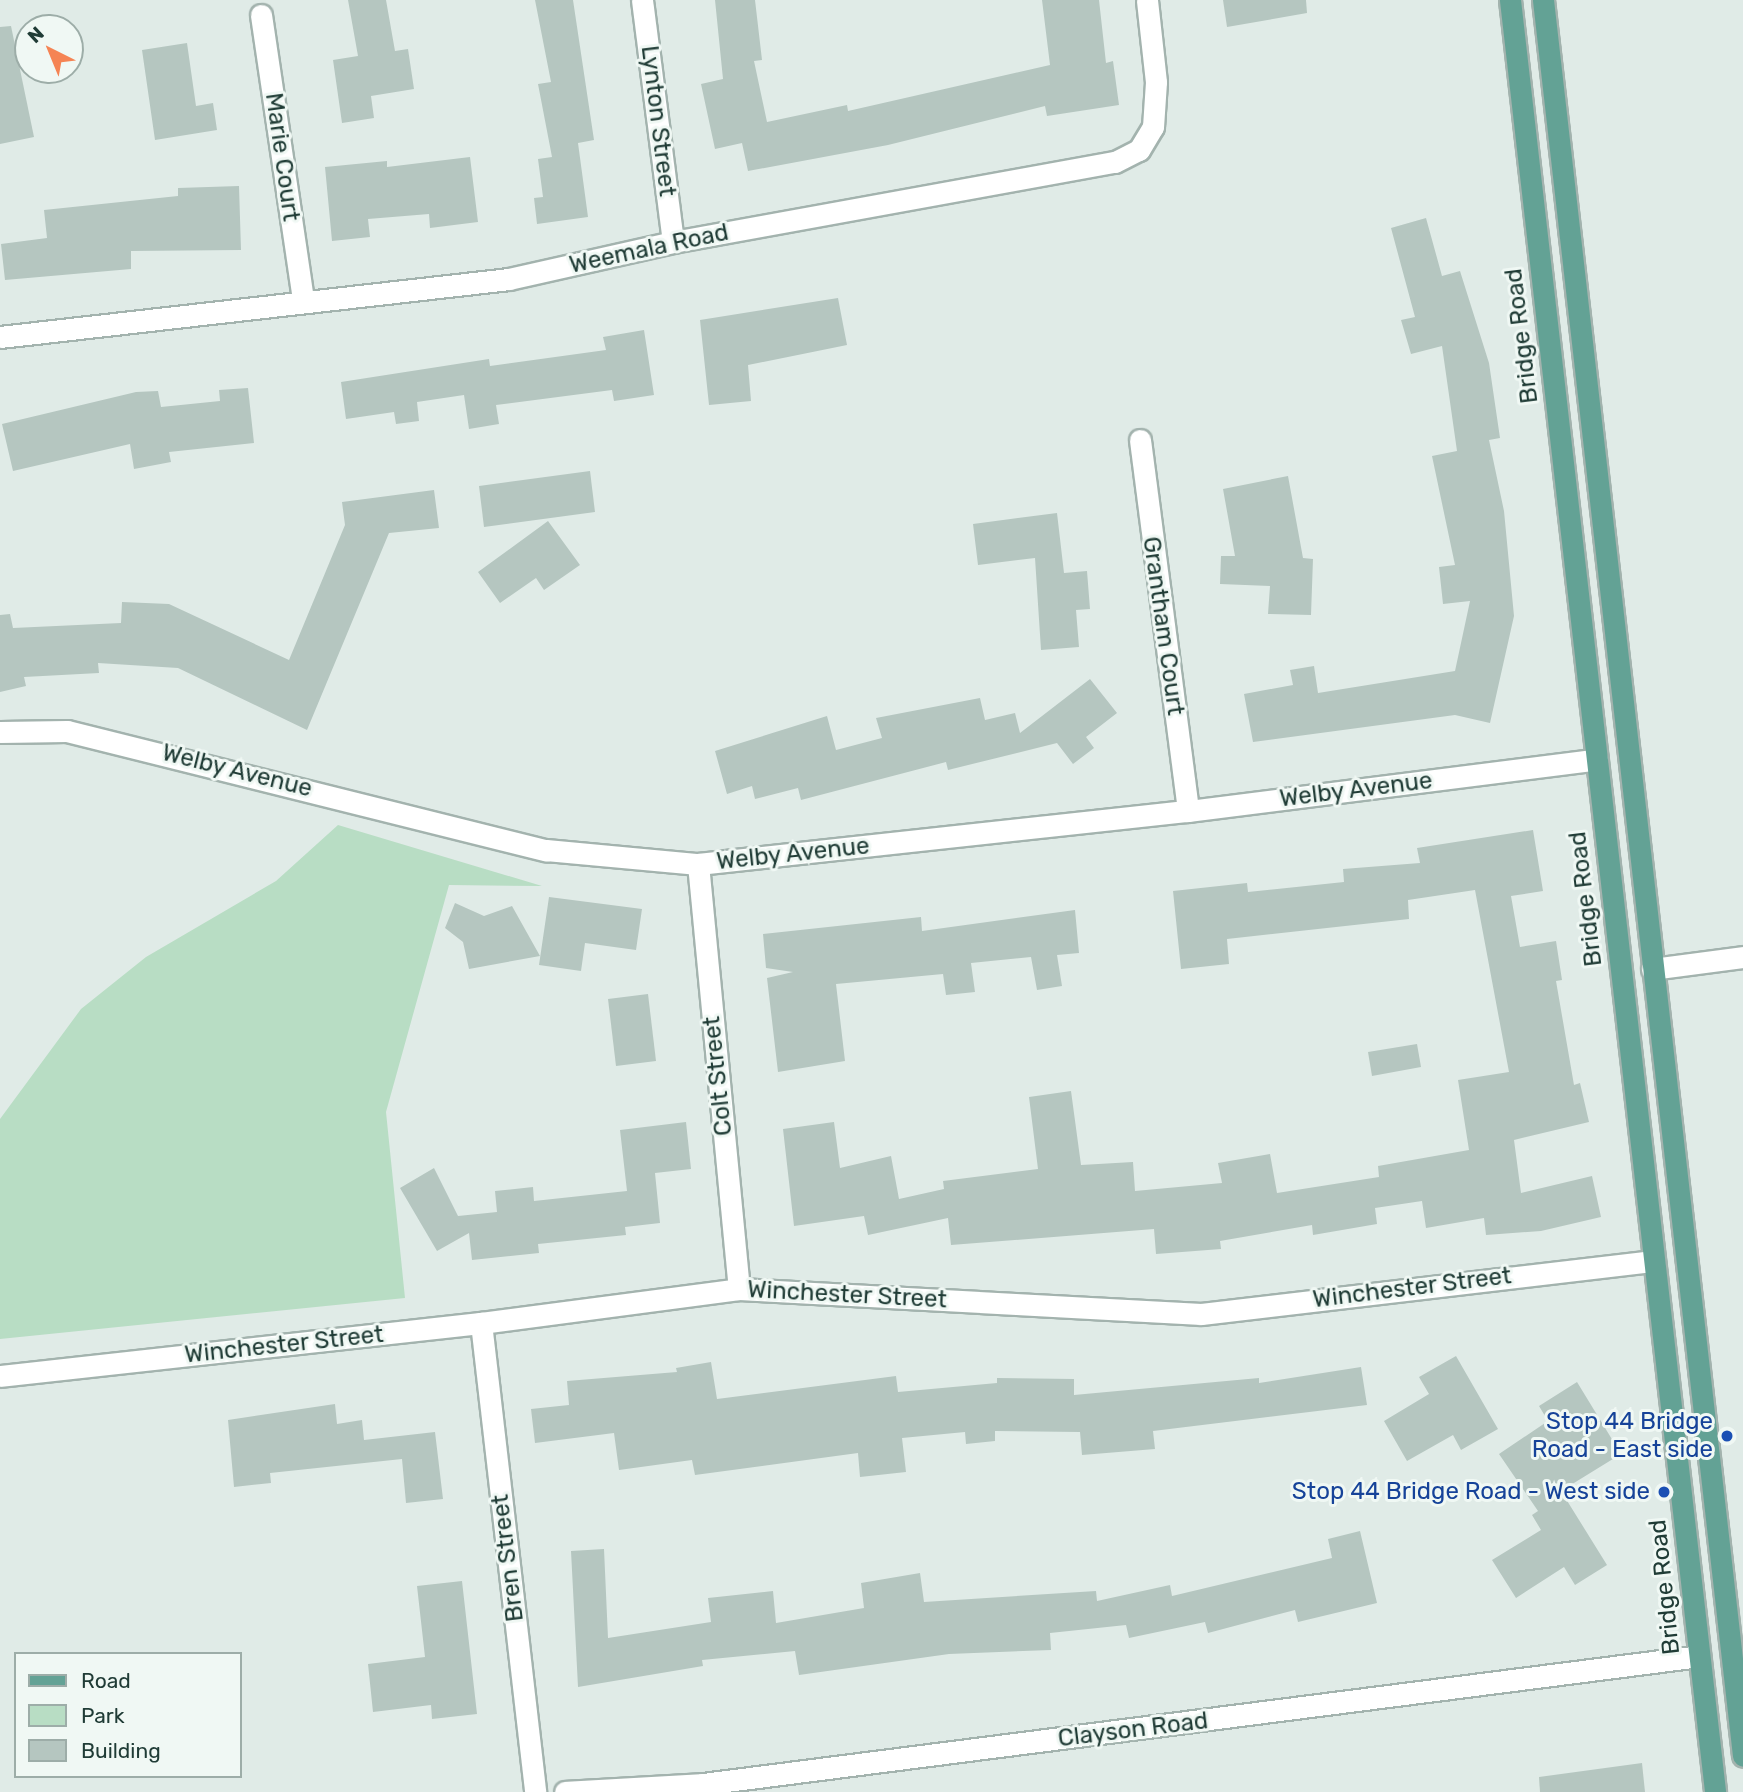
<!DOCTYPE html>
<style>
body{margin:0}
#map{position:relative;width:1743px;height:1792px;overflow:hidden;background:#e0ebe7;font-family:Rubik,sans-serif}
div>[style]{position:absolute}
.green>*{inset:0;background:#b8ddc4}
.building>*{inset:0;background:#b5c6c0}
.roads{filter:drop-shadow(2px 0 #a3b3ae) drop-shadow(-2px 0 #a3b3ae) drop-shadow(0 2px #a3b3ae) drop-shadow(0 -2px #a3b3ae)}
.minor>*{height:21px;margin:-10.5px;padding:0 10.5px;transform-origin:10.5px;border-radius:10.5px;background:#fff}
.major>*{height:21px;margin:-10.5px;padding:0 10.5px;transform-origin:10.5px;border-radius:10.5px;background:#63a295}
.dots>*{width:19px;height:19px;translate:-50% -50%;box-sizing:border-box;border:4px solid #f0f8f4;border-radius:50%}
span{translate:-50% -50%;white-space:nowrap;text-align:center;line-height:1.15;-webkit-text-stroke:6px #f0f8f4;paint-order:stroke}
.street-label{font-size:24px;color:#203c36}
.transit-label{font-size:24px;color:#164399}
.right{translate:-100% -50%;text-align:right}
.legend{position:absolute;left:14px;top:1652px;width:228px;height:126px;box-sizing:border-box;background:#f0f8f4;border:2px solid #9dada8;margin:0;padding:9px 12px;list-style:none;font-size:21px;color:#203c36}
.legend li{display:flex;align-items:center;gap:14px;height:35px}
.legend b{width:35px;border:2px solid #9dada8}
.north{position:absolute;left:14px;top:14px;width:70px;height:70px;box-sizing:border-box;background:#f0f8f4;border:2px solid #9dada8;border-radius:50%;rotate:317deg;font-size:19px;font-weight:700;line-height:28px;text-align:center;color:#203c36}
.north::after{content:'';display:block;margin:auto;width:24px;height:32px;background:#f58454;clip-path:polygon(50% 0,100% 100%,50% 72%,0 100%)}
</style>
<div id="map">
<div class="green">
<i style="clip-path:polygon(338px 825px,542px 886px,449px 885px,386px 1112px,405px 1298px,0 1339px,0 1119px,81px 1009px,146px 957px,276px 881px)"></i>
</div>
<div class="building">
<i style="clip-path:polygon(348px 0,386px 0,395px 51px,408px 49px,414px 89px,371px 96px,374px 118px,342px 123px,333px 60px,358px 56px)"></i>
<i style="clip-path:polygon(535px 0,573px 0,594px 140px,578px 143px,588px 217px,537px 224px,534px 198px,543px 197px,538px 159px,552px 157px,538px 84px,551px 82px)"></i>
<i style="clip-path:polygon(715px 0,755px 0,762px 60px,754px 61px,767px 122px,847px 105px,848px 111px,1050px 65px,1042px 0,1099px 0,1106px 63px,1113px 61px,1119px 105px,1047px 116px,1045px 106px,888px 145px,748px 171px,742px 143px,715px 149px,701px 84px,723px 79px)"></i>
<i style="clip-path:polygon(1223px 0,1306px 0,1307px 13px,1227px 27px)"></i>
<i style="clip-path:polygon(11px 26px,34px 137px,0 144px,0 27px)"></i>
<i style="clip-path:polygon(187px 43px,196px 106px,213px 103px,217px 130px,155px 140px,142px 50px)"></i>
<i style="clip-path:polygon(470px 157px,478px 222px,430px 228px,429px 214px,368px 219px,370px 237px,332px 241px,325px 167px,387px 161px,387px 167px)"></i>
<i style="clip-path:polygon(239px 186px,241px 250px,131px 251px,131px 269px,5px 280px,1px 244px,47px 238px,44px 210px,178px 196px,178px 188px)"></i>
<i style="clip-path:polygon(1426px 218px,1442px 276px,1460px 271px,1489px 363px,1500px 438px,1489px 440px,1504px 511px,1514px 616px,1490px 723px,1455px 715px,1253px 742px,1244px 694px,1293px 685px,1290px 670px,1314px 666px,1318px 693px,1455px 671px,1470px 601px,1443px 604px,1439px 567px,1455px 565px,1432px 456px,1457px 451px,1442px 346px,1411px 354px,1401px 320px,1415px 317px,1391px 228px)"></i>
<i style="clip-path:polygon(838px 298px,847px 345px,748px 365px,751px 401px,709px 405px,700px 320px)"></i>
<i style="clip-path:polygon(644px 330px,654px 395px,614px 401px,612px 390px,496px 405px,499px 424px,469px 429px,464px 395px,417px 402px,419px 421px,396px 424px,394px 412px,346px 419px,341px 382px,489px 359px,490px 366px,606px 350px,603px 337px)"></i>
<i style="clip-path:polygon(248px 388px,254px 443px,169px 452px,171px 462px,134px 469px,130px 444px,13px 471px,2px 424px,136px 392px,158px 391px,161px 407px,220px 401px,219px 390px)"></i>
<i style="clip-path:polygon(590px 471px,595px 512px,484px 527px,479px 486px)"></i>
<i style="clip-path:polygon(1288px 476px,1303px 558px,1313px 559px,1311px 615px,1268px 614px,1270px 586px,1220px 584px,1221px 556px,1235px 556px,1223px 489px)"></i>
<i style="clip-path:polygon(434px 490px,439px 528px,389px 533px,307px 730px,178px 668px,98px 663px,99px 673px,24px 677px,26px 686px,0 692px,0 615px,10px 614px,13px 628px,121px 623px,122px 602px,169px 604px,289px 660px,345px 525px,342px 502px)"></i>
<i style="clip-path:polygon(1057px 513px,1064px 573px,1087px 571px,1090px 609px,1076px 610px,1079px 647px,1041px 650px,1035px 558px,978px 565px,973px 524px)"></i>
<i style="clip-path:polygon(548px 521px,580px 565px,544px 590px,536px 578px,500px 603px,478px 572px)"></i>
<i style="clip-path:polygon(1090px 679px,1117px 713px,1086px 737px,1094px 748px,1073px 764px,1057px 743px,948px 770px,946px 762px,801px 800px,798px 788px,755px 799px,752px 786px,727px 794px,715px 751px,827px 716px,836px 750px,882px 738px,876px 718px,980px 698px,985px 720px,1015px 713px,1020px 733px)"></i>
<i style="clip-path:polygon(1533px 830px,1543px 891px,1511px 896px,1520px 947px,1556px 941px,1562px 980px,1556px 981px,1574px 1085px,1580px 1083px,1589px 1122px,1514px 1140px,1521px 1193px,1592px 1176px,1601px 1217px,1541px 1231px,1486px 1235px,1484px 1218px,1426px 1228px,1422px 1201px,1375px 1208px,1377px 1224px,1313px 1235px,1312px 1225px,1220px 1241px,1221px 1249px,1156px 1254px,1154px 1229px,951px 1245px,948px 1218px,868px 1235px,864px 1216px,794px 1226px,783px 1129px,834px 1122px,840px 1168px,891px 1156px,899px 1199px,944px 1189px,943px 1181px,1038px 1169px,1029px 1097px,1071px 1091px,1081px 1165px,1133px 1162px,1135px 1191px,1222px 1183px,1218px 1163px,1270px 1154px,1277px 1193px,1379px 1177px,1378px 1166px,1469px 1150px,1458px 1080px,1509px 1072px,1475px 890px,1408px 900px,1409px 919px,1227px 939px,1229px 964px,1181px 969px,1173px 891px,1247px 883px,1248px 892px,1344px 882px,1343px 869px,1420px 863px,1417px 848px)"></i>
<i style="clip-path:polygon(549px 897px,642px 909px,636px 950px,585px 943px,581px 971px,539px 965px)"></i>
<i style="clip-path:polygon(455px 903px,484px 916px,512px 906px,540px 956px,469px 969px,463px 942px,445px 928px)"></i>
<i style="clip-path:polygon(1075px 910px,1079px 953px,1057px 955px,1062px 986px,1037px 990px,1031px 957px,971px 963px,975px 992px,946px 995px,943px 974px,836px 984px,845px 1061px,778px 1072px,767px 978px,793px 972px,766px 968px,763px 934px,921px 917px,922px 931px)"></i>
<i style="clip-path:polygon(648px 994px,656px 1061px,616px 1066px,608px 999px)"></i>
<i style="clip-path:polygon(1417px 1044px,1421px 1067px,1372px 1076px,1368px 1052px)"></i>
<i style="clip-path:polygon(686px 1122px,691px 1169px,655px 1173px,660px 1223px,625px 1227px,626px 1235px,538px 1244px,539px 1253px,472px 1260px,469px 1233px,437px 1251px,400px 1188px,434px 1168px,458px 1216px,497px 1212px,495px 1191px,533px 1187px,534px 1201px,627px 1191px,620px 1130px)"></i>
<i style="clip-path:polygon(1456px 1356px,1498px 1429px,1461px 1450px,1453px 1435px,1407px 1461px,1384px 1421px,1429px 1394px,1419px 1377px)"></i>
<i style="clip-path:polygon(711px 1362px,717px 1399px,896px 1376px,898px 1392px,997px 1383px,997px 1378px,1074px 1379px,1074px 1395px,1259px 1378px,1259px 1383px,1361px 1367px,1367px 1405px,1153px 1431px,1155px 1449px,1082px 1455px,1080px 1432px,995px 1431px,995px 1441px,966px 1444px,965px 1432px,902px 1438px,906px 1472px,860px 1477px,858px 1453px,695px 1475px,692px 1460px,619px 1470px,614px 1433px,535px 1443px,531px 1409px,569px 1405px,567px 1381px,677px 1372px,676px 1368px)"></i>
<i style="clip-path:polygon(1577px 1382px,1621px 1454px,1561px 1491px,1607px 1565px,1575px 1585px,1564px 1567px,1516px 1598px,1492px 1560px,1541px 1530px,1532px 1515px,1538px 1511px,1499px 1454px,1548px 1421px,1539px 1406px)"></i>
<i style="clip-path:polygon(335px 1404px,337px 1424px,362px 1420px,364px 1440px,435px 1432px,443px 1499px,406px 1503px,402px 1459px,270px 1473px,271px 1483px,234px 1487px,228px 1420px)"></i>
<i style="clip-path:polygon(1360px 1531px,1377px 1603px,1298px 1622px,1295px 1610px,1208px 1633px,1205px 1622px,1129px 1638px,1126px 1625px,1050px 1633px,1051px 1650px,949px 1654px,799px 1675px,795px 1651px,702px 1660px,703px 1666px,578px 1687px,571px 1551px,604px 1549px,608px 1638px,711px 1622px,708px 1598px,773px 1591px,776px 1623px,864px 1608px,861px 1583px,920px 1573px,924px 1602px,1096px 1591px,1097px 1601px,1170px 1585px,1172px 1596px,1332px 1558px,1328px 1539px)"></i>
<i style="clip-path:polygon(462px 1581px,477px 1714px,432px 1719px,431px 1705px,373px 1712px,368px 1664px,425px 1657px,417px 1586px)"></i>
<i style="clip-path:polygon(1642px 1763px,1645px 1792px,1540px 1792px,1539px 1777px)"></i>
</div>
<div class="roads">
<div class="minor">
<i style="left:642px;top:0;width:244px;rotate:82.7deg"></i>
<i style="left:261px;top:15px;width:287px;rotate:81.6deg"></i>
<i style="left:0;top:337px;width:512px;rotate:-6.5deg"></i>
<i style="left:509px;top:279px;width:168px;rotate:-12.7deg"></i>
<i style="left:673px;top:242px;width:449px;rotate:-10.3deg"></i>
<i style="left:1115px;top:162px;width:27px;rotate:-27deg"></i>
<i style="left:1139px;top:150px;width:27px;rotate:-59deg"></i>
<i style="left:1153px;top:127px;width:45px;rotate:-86.2deg"></i>
<i style="left:1156px;top:82px;width:82px;rotate:-96.3deg"></i>
<i style="left:1140px;top:440px;width:374px;rotate:82.6deg"></i>
<i style="left:0;top:732px;width:67px;rotate:-0.9deg"></i>
<i style="left:67px;top:731px;width:494px;rotate:14deg"></i>
<i style="left:546px;top:850px;width:153px;rotate:5.3deg"></i>
<i style="left:698px;top:864px;width:493px;rotate:-6.2deg"></i>
<i style="left:1188px;top:811px;width:412px;rotate:-7.2deg"></i>
<i style="left:698px;top:864px;width:427px;rotate:84.5deg"></i>
<i style="left:1652px;top:969px;width:92px;rotate:-7.5deg"></i>
<i style="left:481px;top:1323px;width:472px;rotate:83.4deg"></i>
<i style="left:0;top:1376px;width:484px;rotate:-6.3deg"></i>
<i style="left:481px;top:1323px;width:260px;rotate:-7.5deg"></i>
<i style="left:739px;top:1289px;width:463px;rotate:3.1deg"></i>
<i style="left:1201px;top:1314px;width:456px;rotate:-6.7deg"></i>
<i style="left:565px;top:1792px;width:138px;rotate:-3.3deg"></i>
<i style="left:703px;top:1784px;width:1004px;rotate:-7.32deg"></i>
</div>
<div class="major">
<i style="left:1510px;top:0;width:1804px;rotate:83.47deg"></i>
<i style="left:1543px;top:0;width:1767px;rotate:83.5deg"></i>
</div>
</div>
<div class="dots">
<i style="left:1727px;top:1436px;background:#1a4fb4"></i>
<i style="left:1664px;top:1492px;background:#1a4fb4"></i>
</div>
<div class="street-label">
<span style="left:658px;top:121px;rotate:83deg">Lynton Street</span>
<span style="left:282px;top:157px;rotate:82deg">Marie Court</span>
<span style="left:649px;top:249px;rotate:-12deg">Weemala Road</span>
<span style="left:1522px;top:336px;rotate:-97deg">Bridge Road</span>
<span style="left:1163px;top:626px;rotate:82deg">Grantham Court</span>
<span style="left:237px;top:771px;rotate:14deg">Welby Avenue</span>
<span style="left:1356px;top:790px;rotate:-7deg">Welby Avenue</span>
<span style="left:793px;top:854px;rotate:-6deg">Welby Avenue</span>
<span style="left:1586px;top:899px;rotate:-97deg">Bridge Road</span>
<span style="left:718px;top:1076px;rotate:-96deg">Colt Street</span>
<span style="left:1412px;top:1288px;rotate:-7deg">Winchester Street</span>
<span style="left:847px;top:1295px;rotate:3deg">Winchester Street</span>
<span style="left:284px;top:1345px;rotate:-6deg">Winchester Street</span>
<span style="left:508px;top:1558px;rotate:-97deg">Bren Street</span>
<span style="left:1665px;top:1587px;rotate:-96deg">Bridge Road</span>
<span style="left:1133px;top:1730px;rotate:-7deg">Clayson Road</span>
</div>
<div class="transit-label">
<span class="right" style="left:1713px;top:1436px">Stop 44 Bridge<br>Road - East side</span>
<span class="right" style="left:1650px;top:1492px">Stop 44 Bridge Road - West side</span>
</div>
<ul class="legend">
<li><b style="height:9px;background:#63a295"></b>Road</li>
<li><b style="height:19px;background:#b8ddc4"></b>Park</li>
<li><b style="height:19px;background:#b5c6c0"></b>Building</li>
</ul>
<div class="north">N</div>
</div>
